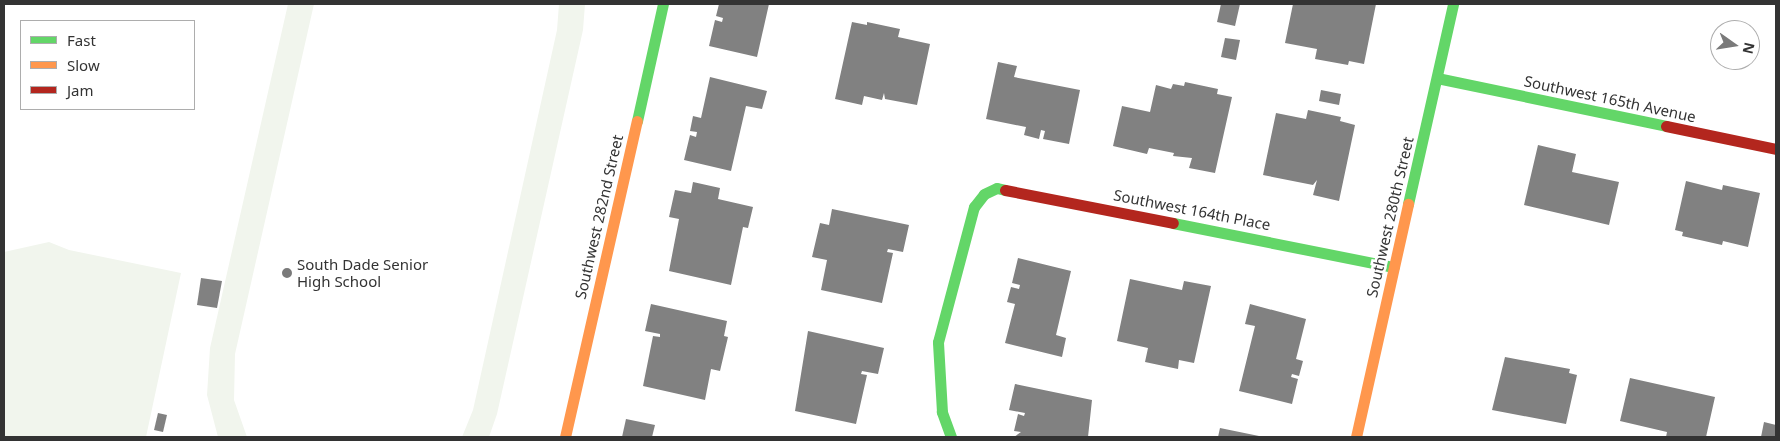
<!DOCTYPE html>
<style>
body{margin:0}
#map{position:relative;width:1780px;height:441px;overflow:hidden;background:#fff;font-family:"Noto Sans",sans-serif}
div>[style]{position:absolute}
.green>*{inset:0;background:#f1f5ed}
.building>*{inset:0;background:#818181}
.fast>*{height:11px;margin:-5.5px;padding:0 5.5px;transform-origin:5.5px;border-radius:5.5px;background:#63d668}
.slow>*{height:11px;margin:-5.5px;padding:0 5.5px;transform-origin:5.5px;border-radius:5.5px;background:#ff974d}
.jam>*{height:11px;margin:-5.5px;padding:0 5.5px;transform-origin:5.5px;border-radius:5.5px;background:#b3261e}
.dots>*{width:14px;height:14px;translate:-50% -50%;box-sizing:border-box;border:2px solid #fff;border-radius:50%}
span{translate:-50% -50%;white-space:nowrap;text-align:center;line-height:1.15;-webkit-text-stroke:5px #fff;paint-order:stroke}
.street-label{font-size:15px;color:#333}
.poi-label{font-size:15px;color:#333}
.left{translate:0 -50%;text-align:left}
.frame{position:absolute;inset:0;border:5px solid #333;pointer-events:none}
.legend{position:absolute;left:20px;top:20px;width:175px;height:90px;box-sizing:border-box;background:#fff;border:1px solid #adadad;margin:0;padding:6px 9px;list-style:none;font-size:15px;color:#333}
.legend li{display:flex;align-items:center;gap:10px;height:25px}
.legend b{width:25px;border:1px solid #adadad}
.north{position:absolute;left:1710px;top:20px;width:50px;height:50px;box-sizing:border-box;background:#fff;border:1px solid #adadad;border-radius:50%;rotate:103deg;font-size:14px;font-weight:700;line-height:20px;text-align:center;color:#333}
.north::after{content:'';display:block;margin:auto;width:18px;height:22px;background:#7a7a7a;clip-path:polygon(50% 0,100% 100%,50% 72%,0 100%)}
</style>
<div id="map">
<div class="green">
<i style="clip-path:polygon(288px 4px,314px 4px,235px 354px,234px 400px,247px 437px,218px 437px,207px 395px,210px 348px)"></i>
<i style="clip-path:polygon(559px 4px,585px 4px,583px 30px,497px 414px,489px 437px,462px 437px,473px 410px,557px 30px)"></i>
<i style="clip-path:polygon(49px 242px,69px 250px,181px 273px,146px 437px,4px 437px,4px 252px)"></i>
</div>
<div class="building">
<i style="clip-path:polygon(719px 4px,769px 4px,757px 57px,709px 46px,715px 20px,722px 22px,723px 18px,716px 16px)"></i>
<i style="clip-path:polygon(1221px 4px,1240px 4px,1235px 26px,1217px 22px)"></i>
<i style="clip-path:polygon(1293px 4px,1376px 4px,1364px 64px,1349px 61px,1348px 65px,1315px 59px,1317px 49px,1285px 43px)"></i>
<i style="clip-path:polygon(852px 22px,867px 25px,867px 22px,900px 29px,898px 37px,930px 44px,917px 105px,885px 99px,884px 93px,882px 100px,864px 96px,862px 105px,835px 99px)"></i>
<i style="clip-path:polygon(1225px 38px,1240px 40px,1236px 60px,1221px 57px)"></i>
<i style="clip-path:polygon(998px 62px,1017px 66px,1014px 77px,1080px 90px,1069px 144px,1043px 139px,1045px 131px,1041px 130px,1039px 139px,1024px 135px,1026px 127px,986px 119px)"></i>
<i style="clip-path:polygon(710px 77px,767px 91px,762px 109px,746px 106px,731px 171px,684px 160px,690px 135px,696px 137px,697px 132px,690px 131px,693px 116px,701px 118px)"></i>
<i style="clip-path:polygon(1185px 82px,1218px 89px,1217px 94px,1232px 97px,1215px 173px,1189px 168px,1192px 158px,1173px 156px,1174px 153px,1149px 148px,1147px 154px,1113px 146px,1122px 106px,1150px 112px,1156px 85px,1171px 89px,1173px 84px,1184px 86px)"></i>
<i style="clip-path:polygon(1321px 90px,1341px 94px,1339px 105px,1319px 101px)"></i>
<i style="clip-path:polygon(1308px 110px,1341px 117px,1340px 121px,1355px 125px,1339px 201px,1313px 195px,1317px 180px,1313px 185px,1263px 175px,1276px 113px,1306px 119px)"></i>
<i style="clip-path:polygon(1538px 145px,1576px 154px,1572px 172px,1619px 182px,1609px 225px,1524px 205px)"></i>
<i style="clip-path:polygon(1686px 181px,1722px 190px,1723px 185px,1760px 193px,1748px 247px,1723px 241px,1722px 245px,1682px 236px,1683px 232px,1675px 230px)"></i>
<i style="clip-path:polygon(693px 182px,720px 188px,718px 199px,753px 207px,748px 228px,743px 227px,731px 285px,669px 271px,679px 219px,669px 217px,675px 190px,691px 193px)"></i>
<i style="clip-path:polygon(832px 209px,909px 225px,903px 252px,888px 249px,887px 252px,893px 253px,882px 303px,821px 290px,827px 260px,812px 257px,820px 223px,829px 225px)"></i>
<i style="clip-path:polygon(1018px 258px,1071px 271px,1056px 335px,1066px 338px,1062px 357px,1005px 343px,1015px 304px,1007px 302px,1011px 287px,1019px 289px,1020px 285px,1012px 283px)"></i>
<i style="clip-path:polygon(201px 278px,222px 281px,217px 308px,197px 305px)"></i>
<i style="clip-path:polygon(1130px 279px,1182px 290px,1184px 281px,1211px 286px,1194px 363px,1179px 360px,1178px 369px,1145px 362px,1148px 348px,1117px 341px)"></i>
<i style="clip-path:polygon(651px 304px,727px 321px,724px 336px,728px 337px,720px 371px,711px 369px,705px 400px,643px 386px,653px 336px,660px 337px,660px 334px,645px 331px)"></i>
<i style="clip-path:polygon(1250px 304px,1306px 319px,1296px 359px,1303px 361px,1299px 376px,1292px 374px,1291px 377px,1298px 379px,1292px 404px,1239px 391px,1255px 326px,1245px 324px)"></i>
<i style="clip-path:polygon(808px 331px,884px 348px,878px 374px,862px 371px,861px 374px,867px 375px,856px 424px,795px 411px)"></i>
<i style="clip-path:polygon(1505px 357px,1570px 369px,1569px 373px,1577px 375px,1566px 424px,1492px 410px)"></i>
<i style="clip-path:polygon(1630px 378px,1715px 397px,1706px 437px,1666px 437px,1667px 432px,1620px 421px)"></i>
<i style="clip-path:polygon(1015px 384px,1092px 400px,1088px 437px,1014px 437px,1021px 432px,1014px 431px,1018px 414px,1024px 416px,1025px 413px,1009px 410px)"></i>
<i style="clip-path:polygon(158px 413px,167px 415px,163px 432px,154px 430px)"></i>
<i style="clip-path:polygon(626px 419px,655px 425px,652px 437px,622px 437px)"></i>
<i style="clip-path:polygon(1764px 422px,1776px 425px,1776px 437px,1761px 437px)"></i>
<i style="clip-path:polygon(1220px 428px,1259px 436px,1259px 437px,1218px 437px)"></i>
</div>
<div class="fast">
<i style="left:1437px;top:78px;width:234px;rotate:11.8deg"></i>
<i style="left:637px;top:121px;width:120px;rotate:-77.5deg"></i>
<i style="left:1408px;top:204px;width:205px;rotate:-77.3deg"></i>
<i style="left:1173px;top:223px;width:225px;rotate:11.3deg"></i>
<i style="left:951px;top:437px;width:27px;rotate:-110deg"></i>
<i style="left:942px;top:412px;width:70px;rotate:-93.3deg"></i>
<i style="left:938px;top:342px;width:140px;rotate:-75.1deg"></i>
<i style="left:974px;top:207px;width:16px;rotate:-52deg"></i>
<i style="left:984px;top:194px;width:14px;rotate:-25deg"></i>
<i style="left:997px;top:188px;width:8px;rotate:14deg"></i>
</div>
<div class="slow">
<i style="left:565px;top:437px;width:324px;rotate:-77.2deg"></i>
<i style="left:1356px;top:437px;width:239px;rotate:-77.4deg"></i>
</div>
<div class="jam">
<i style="left:1666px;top:126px;width:112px;rotate:11.8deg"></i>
<i style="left:1005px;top:190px;width:171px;rotate:11.1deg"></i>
</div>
<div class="dots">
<i style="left:287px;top:273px;background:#7a7a7a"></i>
</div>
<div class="street-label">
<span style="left:1610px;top:99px;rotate:12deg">Southwest 165th Avenue</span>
<span style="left:1192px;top:210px;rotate:11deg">Southwest 164th Place</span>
<span style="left:599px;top:217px;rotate:-77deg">Southwest 282nd Street</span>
<span style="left:1390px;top:217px;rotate:-77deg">Southwest 280th Street</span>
</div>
<div class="poi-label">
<span class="left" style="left:297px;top:273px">South Dade Senior<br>High School</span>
</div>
<div class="frame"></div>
<ul class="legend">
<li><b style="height:6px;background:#63d668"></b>Fast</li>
<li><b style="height:6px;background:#ff974d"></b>Slow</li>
<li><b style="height:6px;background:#b3261e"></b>Jam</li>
</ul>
<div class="north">N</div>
</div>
